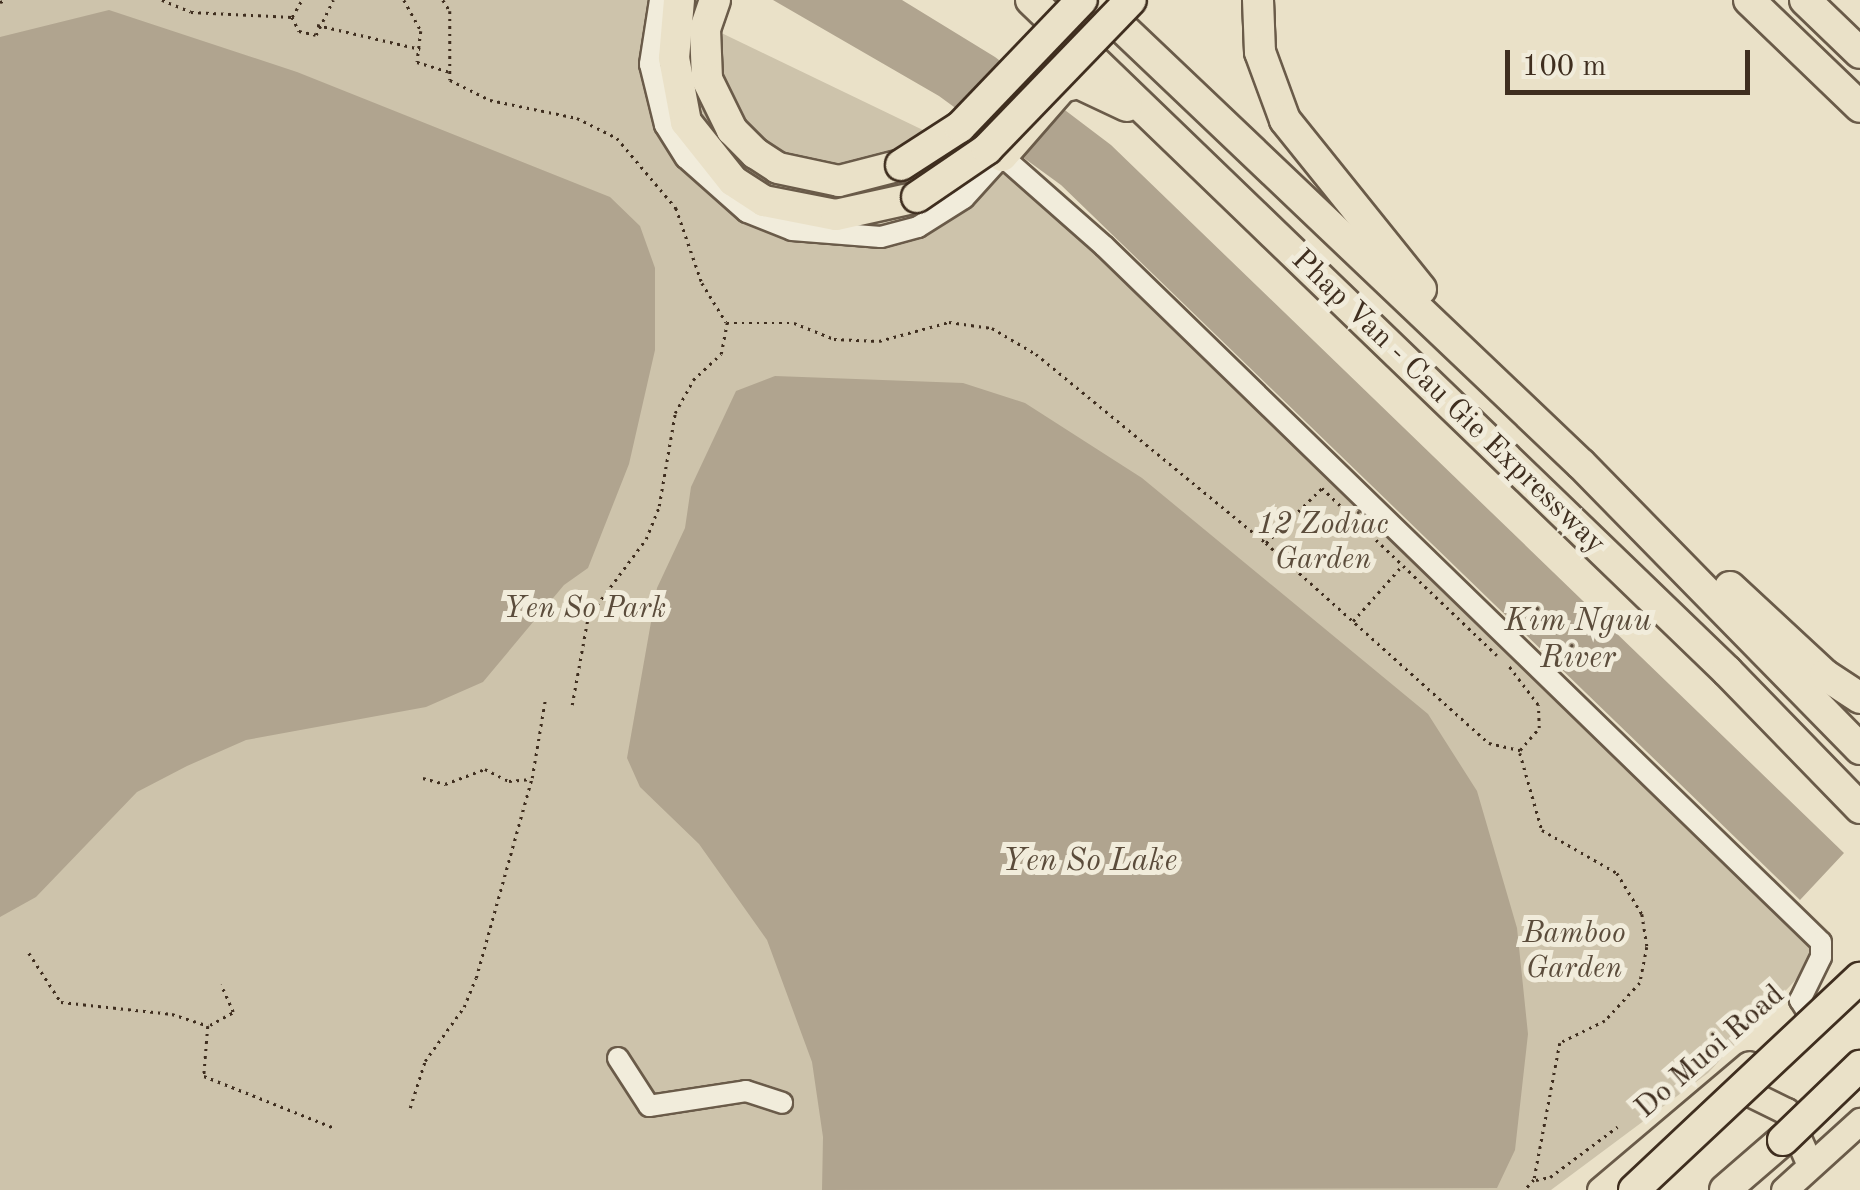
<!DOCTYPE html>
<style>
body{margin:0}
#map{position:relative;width:1860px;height:1190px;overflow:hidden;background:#eae1c8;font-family:"Old Standard TT",serif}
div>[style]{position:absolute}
.green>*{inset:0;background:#cdc3ab}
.water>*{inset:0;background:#b0a48f}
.path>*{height:2.5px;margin-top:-1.25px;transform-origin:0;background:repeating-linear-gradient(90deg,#3f2e1f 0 2.5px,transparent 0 7.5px)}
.roads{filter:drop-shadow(2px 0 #6a5b49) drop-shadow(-2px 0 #6a5b49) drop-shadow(0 2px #6a5b49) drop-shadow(0 -2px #6a5b49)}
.minor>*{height:20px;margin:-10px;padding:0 10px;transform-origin:10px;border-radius:10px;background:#f1ecdb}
.major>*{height:25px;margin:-12.5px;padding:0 12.5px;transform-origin:12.5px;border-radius:12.5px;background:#eae1c8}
.highway>*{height:30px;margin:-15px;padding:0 15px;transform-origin:15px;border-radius:15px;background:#eae1c8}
.bridges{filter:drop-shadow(2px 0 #3f2e1f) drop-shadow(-2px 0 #3f2e1f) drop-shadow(0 2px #3f2e1f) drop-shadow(0 -2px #3f2e1f)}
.highway-bridge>*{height:30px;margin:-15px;padding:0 15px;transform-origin:15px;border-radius:15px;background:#eae1c8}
span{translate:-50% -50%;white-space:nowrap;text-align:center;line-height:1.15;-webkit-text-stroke:10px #f1ecdb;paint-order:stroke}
.street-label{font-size:30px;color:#3f2e1f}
.park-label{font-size:30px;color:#5b4c3b;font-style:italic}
.water-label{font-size:32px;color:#5b4c3b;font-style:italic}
.scale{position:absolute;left:1505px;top:50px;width:245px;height:45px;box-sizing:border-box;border:5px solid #3f2e1f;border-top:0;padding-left:12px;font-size:30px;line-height:35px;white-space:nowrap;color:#3f2e1f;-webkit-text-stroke:8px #f1ecdb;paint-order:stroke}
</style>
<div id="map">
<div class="green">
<i style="clip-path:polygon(0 0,653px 0,1006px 170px,1825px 935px,1805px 970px,1708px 1073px,1551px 1190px,0 1190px)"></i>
</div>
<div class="water">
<i style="clip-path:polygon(773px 0,902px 0,995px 57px,1111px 145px,1844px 853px,1800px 900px,1061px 185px,939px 96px)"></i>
<i style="clip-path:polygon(109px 10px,297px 72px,610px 197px,640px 226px,655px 268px,655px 350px,629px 464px,588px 568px,564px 585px,483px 682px,426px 707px,246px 740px,187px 766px,137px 792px,36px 897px,0 917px,0 37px)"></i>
<i style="clip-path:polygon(775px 376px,963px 383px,1025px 403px,1142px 478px,1428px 714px,1477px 791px,1517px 928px,1528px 1034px,1515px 1150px,1497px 1188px,822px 1190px,823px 1137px,812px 1062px,767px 940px,699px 844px,640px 787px,627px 758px,657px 588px,685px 528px,691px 487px,736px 391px)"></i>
</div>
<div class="path">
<i style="left:162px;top:0;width:31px;rotate:22deg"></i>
<i style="left:191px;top:12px;width:101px;rotate:2.8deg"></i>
<i style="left:292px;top:17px;width:20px;rotate:-60deg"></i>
<i style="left:404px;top:0;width:35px;rotate:61deg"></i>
<i style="left:421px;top:31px;width:31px;rotate:97deg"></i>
<i style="left:417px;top:62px;width:34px;rotate:17deg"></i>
<i style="left:443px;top:0;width:13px;rotate:58deg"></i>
<i style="left:450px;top:11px;width:69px;rotate:90deg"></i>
<i style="left:450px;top:80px;width:45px;rotate:26.6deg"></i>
<i style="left:490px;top:100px;width:89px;rotate:11.7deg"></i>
<i style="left:577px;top:118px;width:45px;rotate:26.6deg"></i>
<i style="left:617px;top:138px;width:92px;rotate:49.9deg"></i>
<i style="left:676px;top:208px;width:79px;rotate:70.9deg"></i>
<i style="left:702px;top:283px;width:46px;rotate:58.4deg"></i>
<i style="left:0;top:2px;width:6px;rotate:-18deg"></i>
<i style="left:292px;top:17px;width:16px;rotate:63deg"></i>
<i style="left:299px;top:31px;width:17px;rotate:13deg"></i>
<i style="left:316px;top:35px;width:39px;rotate:-64deg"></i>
<i style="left:317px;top:25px;width:106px;rotate:13.1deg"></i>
<i style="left:1266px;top:543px;width:78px;rotate:-44.5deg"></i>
<i style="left:1322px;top:488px;width:242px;rotate:43.7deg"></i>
<i style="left:1353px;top:621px;width:72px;rotate:-48.4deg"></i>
<i style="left:572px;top:705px;width:89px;rotate:-79.7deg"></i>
<i style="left:588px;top:617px;width:97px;rotate:-53.4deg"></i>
<i style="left:646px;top:539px;width:35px;rotate:-68deg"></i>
<i style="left:659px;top:506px;width:94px;rotate:-80.2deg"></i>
<i style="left:675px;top:413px;width:38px;rotate:-61deg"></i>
<i style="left:693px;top:380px;width:38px;rotate:-43deg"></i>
<i style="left:721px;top:354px;width:32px;rotate:-79deg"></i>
<i style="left:727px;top:323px;width:67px"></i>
<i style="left:794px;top:323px;width:43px;rotate:21.8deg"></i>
<i style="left:834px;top:339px;width:45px;rotate:2.5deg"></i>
<i style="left:879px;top:341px;width:73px;rotate:-15.2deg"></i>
<i style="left:949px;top:322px;width:43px;rotate:7.9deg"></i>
<i style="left:992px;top:328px;width:51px;rotate:30.6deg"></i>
<i style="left:1036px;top:354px;width:298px;rotate:39.4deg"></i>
<i style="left:1266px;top:543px;width:300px;rotate:41.9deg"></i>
<i style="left:1489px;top:743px;width:32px;rotate:13deg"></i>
<i style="left:1520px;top:750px;width:29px;rotate:-49deg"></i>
<i style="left:1539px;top:728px;width:23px;rotate:-92deg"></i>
<i style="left:1538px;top:705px;width:51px;rotate:-127.1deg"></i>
<i style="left:1520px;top:753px;width:80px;rotate:74.1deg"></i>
<i style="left:1542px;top:830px;width:86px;rotate:29.8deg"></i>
<i style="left:1617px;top:873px;width:48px;rotate:58.6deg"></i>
<i style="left:1642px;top:914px;width:33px;rotate:81deg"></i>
<i style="left:1647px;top:947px;width:37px;rotate:101deg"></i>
<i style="left:1640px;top:983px;width:52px;rotate:132.6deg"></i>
<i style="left:1605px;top:1021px;width:50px;rotate:153.9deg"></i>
<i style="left:1560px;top:1043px;width:139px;rotate:100.7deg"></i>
<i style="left:1534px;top:1180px;width:13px;rotate:132deg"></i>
<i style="left:423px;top:778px;width:23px;rotate:15deg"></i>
<i style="left:445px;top:784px;width:43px;rotate:-20.6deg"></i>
<i style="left:485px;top:769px;width:27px;rotate:27deg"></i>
<i style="left:509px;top:781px;width:22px;rotate:-5deg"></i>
<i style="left:29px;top:953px;width:59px;rotate:56.9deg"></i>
<i style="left:61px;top:1002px;width:112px;rotate:6.2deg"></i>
<i style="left:172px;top:1014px;width:38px;rotate:18deg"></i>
<i style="left:208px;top:1026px;width:50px;rotate:94.6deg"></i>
<i style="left:204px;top:1076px;width:138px;rotate:21.7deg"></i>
<i style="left:210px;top:1025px;width:26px;rotate:-29deg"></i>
<i style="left:233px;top:1012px;width:30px;rotate:-114deg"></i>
<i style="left:410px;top:1108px;width:49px;rotate:-72.3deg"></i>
<i style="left:425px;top:1061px;width:67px;rotate:-54.2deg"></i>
<i style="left:464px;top:1007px;width:31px;rotate:-68deg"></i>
<i style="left:476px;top:978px;width:208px;rotate:-74.4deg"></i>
<i style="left:532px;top:778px;width:79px;rotate:-80.5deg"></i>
<i style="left:1536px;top:1180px;width:14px;rotate:-12deg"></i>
<i style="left:1550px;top:1177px;width:84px;rotate:-36.7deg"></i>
</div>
<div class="roads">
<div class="minor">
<i style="left:660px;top:0;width:65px;rotate:98.9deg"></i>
<i style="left:650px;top:64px;width:63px;rotate:76.2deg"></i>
<i style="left:665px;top:125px;width:39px;rotate:58deg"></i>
<i style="left:686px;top:158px;width:81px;rotate:41.5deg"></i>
<i style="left:747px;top:212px;width:48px;rotate:21.8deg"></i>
<i style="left:792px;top:230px;width:89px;rotate:4.5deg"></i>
<i style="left:881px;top:237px;width:38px;rotate:-15deg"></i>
<i style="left:918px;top:227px;width:54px;rotate:-32.2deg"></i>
<i style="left:964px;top:198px;width:57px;rotate:-47.9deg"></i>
<i style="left:1002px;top:156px;width:136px;rotate:41.4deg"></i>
<i style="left:1104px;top:246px;width:999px;rotate:44.15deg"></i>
<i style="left:1821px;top:942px;width:15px;rotate:90deg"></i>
<i style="left:1821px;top:957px;width:48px;rotate:116deg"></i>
<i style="left:1800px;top:1000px;width:13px;rotate:58deg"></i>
<i style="left:618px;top:1058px;width:57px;rotate:57.1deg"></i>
<i style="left:649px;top:1106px;width:98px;rotate:-8.8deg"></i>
<i style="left:746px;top:1091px;width:38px;rotate:18deg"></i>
</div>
<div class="major">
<i style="left:1729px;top:1083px;width:64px;rotate:26.2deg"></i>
<i style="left:1786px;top:1111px;width:59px;rotate:66deg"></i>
<i style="left:1600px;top:1190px;width:195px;rotate:-40.2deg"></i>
<i style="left:1784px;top:1190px;width:103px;rotate:-42.2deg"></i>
</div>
<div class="highway">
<i style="left:679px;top:0;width:58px;rotate:94.9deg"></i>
<i style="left:674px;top:58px;width:65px;rotate:79.4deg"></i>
<i style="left:686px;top:122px;width:75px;rotate:51.5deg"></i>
<i style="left:733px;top:181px;width:37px;rotate:33deg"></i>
<i style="left:764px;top:201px;width:73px;rotate:11deg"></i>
<i style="left:836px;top:215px;width:83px;rotate:-12.5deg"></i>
<i style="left:715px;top:0;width:31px;rotate:109deg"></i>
<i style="left:705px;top:29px;width:50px;rotate:87.7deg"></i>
<i style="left:707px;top:79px;width:57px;rotate:63.9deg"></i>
<i style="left:732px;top:130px;width:33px;rotate:45deg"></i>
<i style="left:755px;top:153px;width:27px;rotate:33deg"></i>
<i style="left:778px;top:168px;width:62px;rotate:12deg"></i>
<i style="left:839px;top:181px;width:64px;rotate:-14.5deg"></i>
<i style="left:1031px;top:0;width:967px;rotate:43.95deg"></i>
<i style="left:1727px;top:671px;width:191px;rotate:45.8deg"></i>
<i style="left:1093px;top:0;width:673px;rotate:43.56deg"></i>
<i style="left:1581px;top:464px;width:399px;rotate:45.6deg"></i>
<i style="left:1258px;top:0;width:52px;rotate:87.8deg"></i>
<i style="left:1260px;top:52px;width:72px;rotate:69.8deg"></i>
<i style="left:1285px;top:120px;width:217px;rotate:51.2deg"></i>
<i style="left:1749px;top:0;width:154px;rotate:43.9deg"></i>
<i style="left:1805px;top:0;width:76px;rotate:43.9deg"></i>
<i style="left:1002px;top:156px;width:91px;rotate:-49deg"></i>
<i style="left:1062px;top:87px;width:16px;rotate:-14deg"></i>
<i style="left:1078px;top:83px;width:54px;rotate:25.1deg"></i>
<i style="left:1730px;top:587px;width:129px;rotate:42.8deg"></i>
<i style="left:1825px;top:675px;width:42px;rotate:33.3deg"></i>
<i style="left:1725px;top:1190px;width:77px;rotate:-40.8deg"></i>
</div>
</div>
<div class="bridges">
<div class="highway-bridge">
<i style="left:901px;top:165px;width:70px;rotate:-32.8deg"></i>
<i style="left:960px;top:127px;width:176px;rotate:-46.2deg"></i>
<i style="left:917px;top:197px;width:85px;rotate:-34.4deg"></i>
<i style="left:987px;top:149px;width:207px;rotate:-46deg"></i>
<i style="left:1783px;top:1140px;width:107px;rotate:-43.9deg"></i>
<i style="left:1634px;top:1190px;width:310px;rotate:-43.2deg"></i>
</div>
</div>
<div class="street-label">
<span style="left:1448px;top:402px;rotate:44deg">Phap Van - Cau Gie Expressway</span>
<span style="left:1710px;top:1052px;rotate:-41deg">Do Muoi Road</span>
</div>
<div class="park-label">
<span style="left:1323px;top:542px">12 Zodiac<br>Garden</span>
<span style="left:585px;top:609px">Yen So Park</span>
<span style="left:1574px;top:951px">Bamboo<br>Garden</span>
</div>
<div class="water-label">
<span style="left:1578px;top:641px">Kim Nguu<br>River</span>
<span style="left:1090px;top:862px">Yen So Lake</span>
</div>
<div class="scale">100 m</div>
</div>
